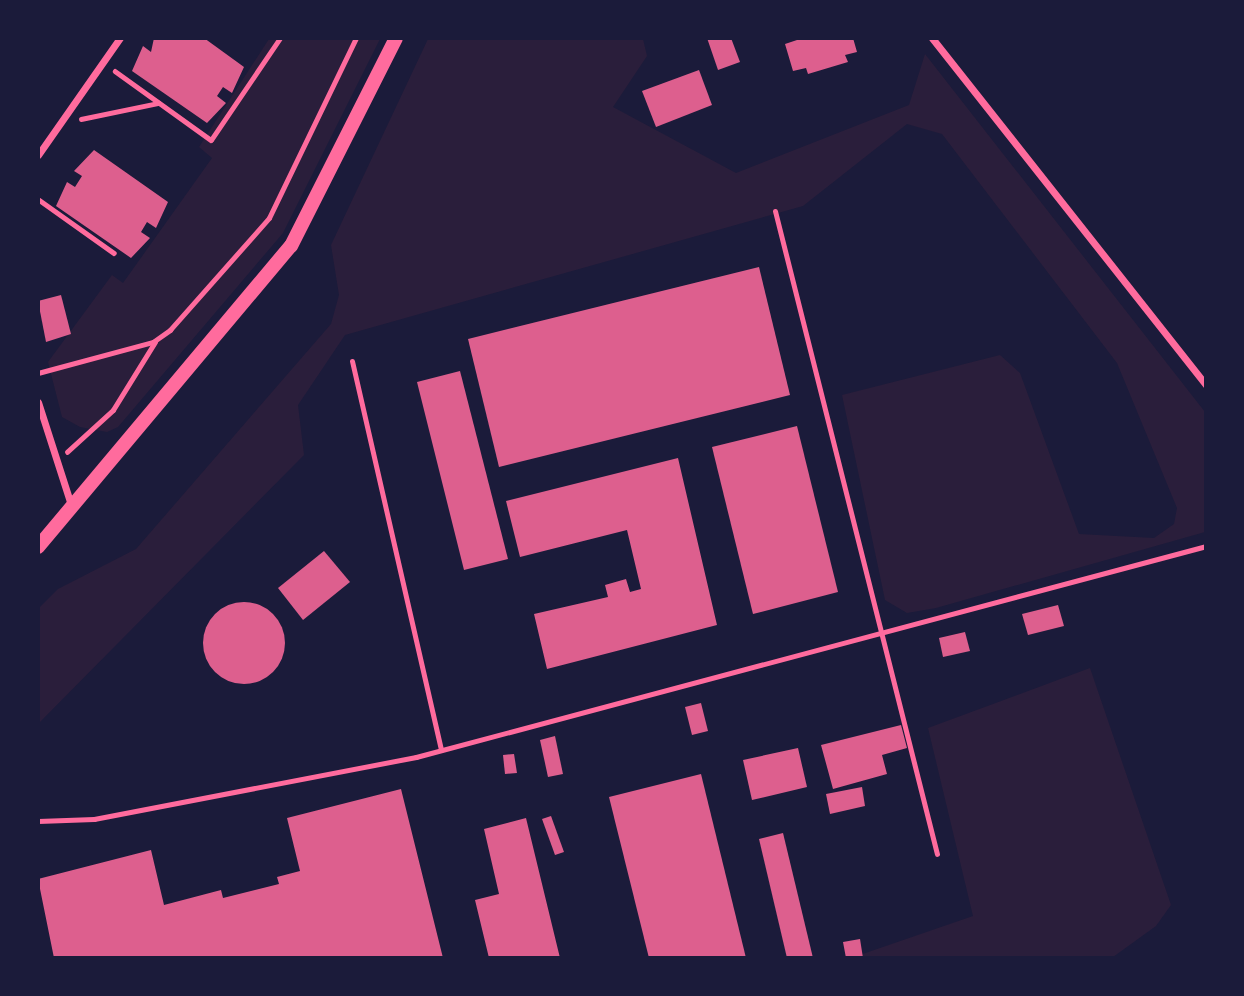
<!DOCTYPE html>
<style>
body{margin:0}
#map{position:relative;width:1244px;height:996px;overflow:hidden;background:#1b1b3a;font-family:Roboto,sans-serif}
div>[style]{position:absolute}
.green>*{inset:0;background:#2a1e3b}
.building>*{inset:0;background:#dd5f8e}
.round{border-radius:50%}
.path>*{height:4.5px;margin:-2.25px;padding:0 2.25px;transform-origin:2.25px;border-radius:2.25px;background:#ff6b9d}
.service>*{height:5px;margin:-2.5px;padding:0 2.5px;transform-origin:2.5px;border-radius:2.5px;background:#ff6b9d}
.minor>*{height:7px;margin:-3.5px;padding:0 3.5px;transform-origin:3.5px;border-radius:3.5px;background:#ff6b9d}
.secondary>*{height:14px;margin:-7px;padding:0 7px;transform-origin:7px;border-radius:7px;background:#ff6b9d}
span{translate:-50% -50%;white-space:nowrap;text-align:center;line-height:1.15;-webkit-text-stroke:5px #1b1b3a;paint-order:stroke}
.frame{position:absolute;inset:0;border:40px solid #1b1b3a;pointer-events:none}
</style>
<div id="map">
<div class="green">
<i style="clip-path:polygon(269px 39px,380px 39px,283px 233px,118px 427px,107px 432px,80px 427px,62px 417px,48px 362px,112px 275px,123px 283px,212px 158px,199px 147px)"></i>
<i style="clip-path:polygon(428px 39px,643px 39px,647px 56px,613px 107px,736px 173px,909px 105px,925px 54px,1205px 412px,1205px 532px,936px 608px,907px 613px,885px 600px,842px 395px,1000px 355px,1020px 373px,1079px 534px,1154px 538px,1174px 524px,1177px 508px,1117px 363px,942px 134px,907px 124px,803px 206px,345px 335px,298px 405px,304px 455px,39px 723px,38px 609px,58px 589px,136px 549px,331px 324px,339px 295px,331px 245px)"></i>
<i style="clip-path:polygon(1090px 668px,1171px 905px,1156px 926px,1113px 957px,851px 958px,973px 916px,928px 728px)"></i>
</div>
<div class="building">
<i style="clip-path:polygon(154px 38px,204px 38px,244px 67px,232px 93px,223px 87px,217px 96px,226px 103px,207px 123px,132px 71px,143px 46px,151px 52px)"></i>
<i style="clip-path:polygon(707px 38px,731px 38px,740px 62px,718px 70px)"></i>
<i style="clip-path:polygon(803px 38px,853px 38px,857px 52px,845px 55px,848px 62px,808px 74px,806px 68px,793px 71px,785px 44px)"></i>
<i style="clip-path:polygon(699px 70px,712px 105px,656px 127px,642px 91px)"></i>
<i style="clip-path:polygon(94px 150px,168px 202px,156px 228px,147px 222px,141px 232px,150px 238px,131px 258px,56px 206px,67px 182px,75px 187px,82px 176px,74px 171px)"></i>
<i style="clip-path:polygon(759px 267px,790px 395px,499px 467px,468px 339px)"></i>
<i style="clip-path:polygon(61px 295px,71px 334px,46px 342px,38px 301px)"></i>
<i style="clip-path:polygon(460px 371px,508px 559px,464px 570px,417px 382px)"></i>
<i style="clip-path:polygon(797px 426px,838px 592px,753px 614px,712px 447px)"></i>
<i style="clip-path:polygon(678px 458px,717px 625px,547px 669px,534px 614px,608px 597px,605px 585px,626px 579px,630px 592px,641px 589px,627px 530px,520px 557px,506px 501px)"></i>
<i style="clip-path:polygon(324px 551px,350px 582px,303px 620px,278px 588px)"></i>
<i class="round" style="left:203px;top:602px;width:82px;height:82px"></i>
<i style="clip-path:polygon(1058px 605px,1064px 626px,1028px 635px,1022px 614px)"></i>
<i style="clip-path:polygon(965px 632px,970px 651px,943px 657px,939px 638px)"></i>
<i style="clip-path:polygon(701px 703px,708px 731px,692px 735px,685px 707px)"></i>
<i style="clip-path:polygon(901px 725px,907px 748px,882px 755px,887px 774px,833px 789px,821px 745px)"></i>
<i style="clip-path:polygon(555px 736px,563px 774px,548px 777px,540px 740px)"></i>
<i style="clip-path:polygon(798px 748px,807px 787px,752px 800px,743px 760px)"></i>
<i style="clip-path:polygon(514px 754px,517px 773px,505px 774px,503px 755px)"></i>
<i style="clip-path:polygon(701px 774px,746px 958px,649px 958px,609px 797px)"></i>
<i style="clip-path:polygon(862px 787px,865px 806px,830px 814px,826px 794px)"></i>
<i style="clip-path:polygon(401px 789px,443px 958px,54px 958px,38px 879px,151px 850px,164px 905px,221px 890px,223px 898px,279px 884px,277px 877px,300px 871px,287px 818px)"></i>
<i style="clip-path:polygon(551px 816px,564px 852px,555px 855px,542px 819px)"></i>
<i style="clip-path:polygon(526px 818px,560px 958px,489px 958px,475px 900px,499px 894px,484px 829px)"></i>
<i style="clip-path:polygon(783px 833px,813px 958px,787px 958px,759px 839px)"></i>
<i style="clip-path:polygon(860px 939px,863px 958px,846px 958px,843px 942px)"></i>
</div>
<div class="path">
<i style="left:115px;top:71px;width:118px;rotate:35.7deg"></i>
<i style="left:211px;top:140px;width:123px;rotate:-55.9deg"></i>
<i style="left:81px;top:119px;width:79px;rotate:-11.7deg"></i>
<i style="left:38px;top:199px;width:93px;rotate:35.4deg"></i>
<i style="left:38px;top:373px;width:119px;rotate:-15.1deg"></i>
<i style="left:153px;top:342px;width:21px;rotate:-35deg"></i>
<i style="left:170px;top:330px;width:149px;rotate:-48.5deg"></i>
<i style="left:269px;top:218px;width:200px;rotate:-64.2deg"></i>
<i style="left:67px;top:452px;width:62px;rotate:-42.4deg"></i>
<i style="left:113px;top:410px;width:80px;rotate:-58.3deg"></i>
</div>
<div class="service">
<i style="left:775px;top:211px;width:663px;rotate:75.86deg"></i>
<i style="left:352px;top:361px;width:399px;rotate:77.1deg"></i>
<i style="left:38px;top:821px;width:56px;rotate:-2deg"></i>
<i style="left:94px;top:819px;width:328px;rotate:-10.9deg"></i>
<i style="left:416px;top:757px;width:818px;rotate:-14.95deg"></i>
</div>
<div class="minor">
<i style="left:932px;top:38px;width:442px;rotate:51.7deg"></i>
<i style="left:38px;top:155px;width:143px;rotate:-55deg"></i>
<i style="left:38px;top:402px;width:111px;rotate:72.2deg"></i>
</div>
<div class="secondary">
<i style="left:38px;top:547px;width:393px;rotate:-50deg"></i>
<i style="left:291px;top:246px;width:233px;rotate:-63.2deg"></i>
</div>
<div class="frame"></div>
</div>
